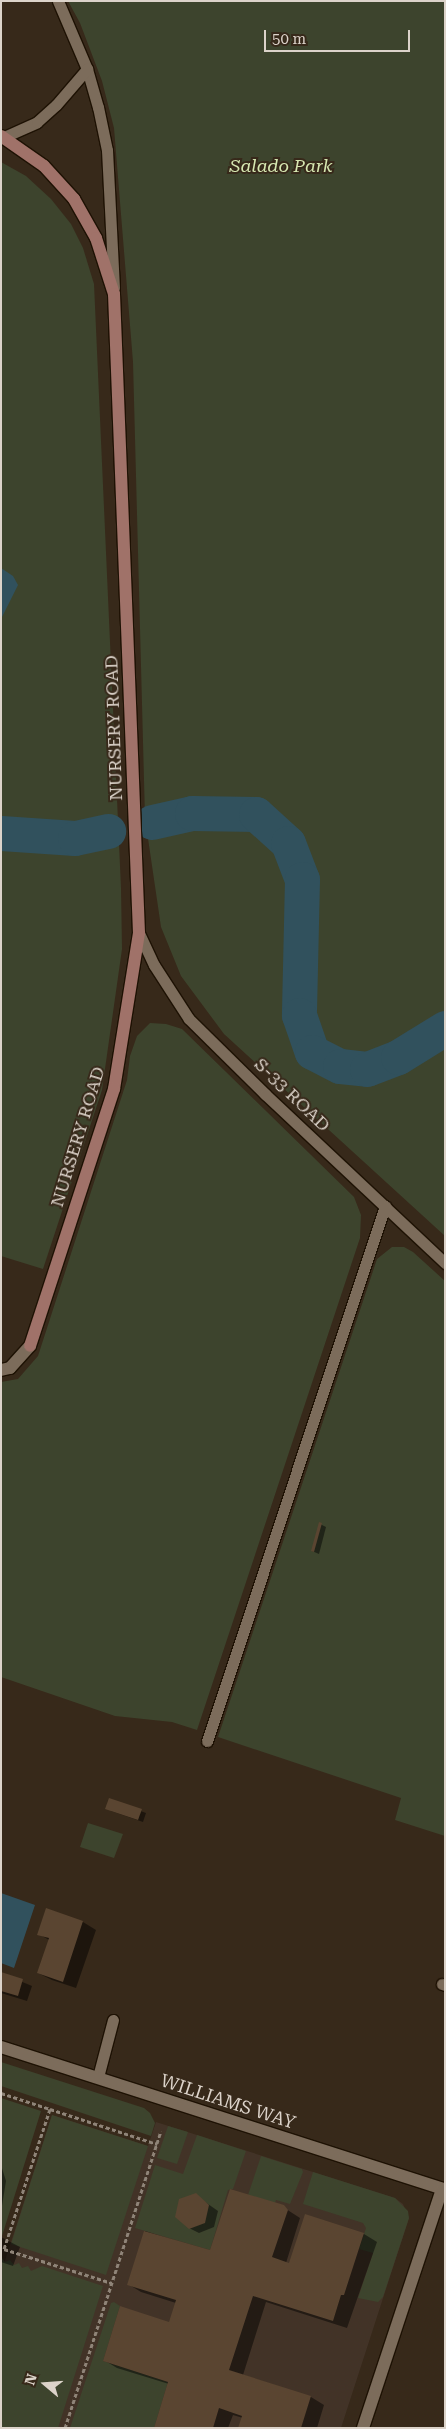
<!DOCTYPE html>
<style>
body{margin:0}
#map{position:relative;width:446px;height:2429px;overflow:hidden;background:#37291a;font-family:"Roboto Serif",serif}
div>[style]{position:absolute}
.education>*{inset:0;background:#423327}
.green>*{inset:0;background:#3d442d}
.water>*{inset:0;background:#31515d}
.shadow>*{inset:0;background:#0007}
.river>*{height:35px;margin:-17.5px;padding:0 17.5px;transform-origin:17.5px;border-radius:17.5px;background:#31515d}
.building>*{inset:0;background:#5a4531}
.path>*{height:3px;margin-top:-1.5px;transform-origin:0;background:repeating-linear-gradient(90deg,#8f8478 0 4px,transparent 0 6.5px)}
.roads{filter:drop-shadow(1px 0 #1e1204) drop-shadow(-1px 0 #1e1204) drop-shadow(0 1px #1e1204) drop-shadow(0 -1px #1e1204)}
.lane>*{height:11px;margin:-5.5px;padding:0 5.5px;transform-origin:5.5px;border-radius:5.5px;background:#7c6c5b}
.street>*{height:12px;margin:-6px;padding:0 6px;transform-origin:6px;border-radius:6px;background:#7c6c5b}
.secondary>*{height:12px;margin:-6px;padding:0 6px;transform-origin:6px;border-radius:6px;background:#a07269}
span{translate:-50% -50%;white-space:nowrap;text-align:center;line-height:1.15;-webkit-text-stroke:4px #37291a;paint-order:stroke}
.park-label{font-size:18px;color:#d6e7b1;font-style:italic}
.street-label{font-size:18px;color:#dcd3ca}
.frame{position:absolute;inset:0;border:2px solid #dcd3ca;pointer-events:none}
.north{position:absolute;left:20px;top:2359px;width:50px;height:50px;-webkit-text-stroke:4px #37291a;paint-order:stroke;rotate:288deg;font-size:14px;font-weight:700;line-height:20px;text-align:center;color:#dcd3ca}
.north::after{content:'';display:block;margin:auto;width:18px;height:22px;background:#dcd3ca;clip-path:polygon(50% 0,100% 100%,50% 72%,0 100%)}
.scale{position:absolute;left:264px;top:30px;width:146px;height:22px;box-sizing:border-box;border:2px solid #dcd3ca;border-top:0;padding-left:6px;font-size:15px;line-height:18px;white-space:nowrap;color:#dcd3ca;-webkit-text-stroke:4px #37291a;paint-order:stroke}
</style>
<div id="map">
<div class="education">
<i style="clip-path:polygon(52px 2115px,148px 2146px,156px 2122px,395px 2198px,403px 2204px,409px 2218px,341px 2428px,1px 2428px,1px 2273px)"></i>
</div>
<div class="green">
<i style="clip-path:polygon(68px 1px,445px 1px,445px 1236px,224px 1034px,181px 976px,161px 927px,145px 818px,133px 362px,114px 128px,102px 81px,80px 23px)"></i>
<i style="clip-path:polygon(1px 162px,26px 176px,51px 199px,71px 224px,83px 248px,94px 284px,121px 888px,122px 949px,102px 1090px,43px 1269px,1px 1256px)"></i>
<i style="clip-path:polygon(150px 1023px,166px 1024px,182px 1029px,354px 1197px,361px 1215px,360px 1238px,197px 1730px,172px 1722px,115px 1716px,1px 1677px,1px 1382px,18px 1379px,38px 1356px,127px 1080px,130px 1056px,137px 1036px)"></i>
<i style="clip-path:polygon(392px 1247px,404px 1247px,413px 1252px,445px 1281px,445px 1836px,395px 1820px,401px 1798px,218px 1737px,377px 1259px)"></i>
<i style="clip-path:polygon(88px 1823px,123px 1834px,114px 1858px,80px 1847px)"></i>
<i style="clip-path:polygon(1px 2062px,144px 2108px,150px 2113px,155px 2123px,151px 2136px,1px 2086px)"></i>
<i style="clip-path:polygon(1px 2098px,41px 2111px,2px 2236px,1px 2235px)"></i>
<i style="clip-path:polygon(52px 2115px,148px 2146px,106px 2275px,11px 2244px)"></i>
<i style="clip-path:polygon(168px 2126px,188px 2132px,177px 2164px,157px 2158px)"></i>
<i style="clip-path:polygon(197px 2135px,246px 2151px,233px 2189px,228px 2190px,210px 2250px,135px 2228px,155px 2165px,183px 2174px)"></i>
<i style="clip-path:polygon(261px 2156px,302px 2169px,303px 2172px,290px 2204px,276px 2200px,275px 2203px,248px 2195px)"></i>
<i style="clip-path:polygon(313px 2172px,395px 2198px,408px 2211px,409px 2218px,383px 2297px,378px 2302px,358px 2298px,373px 2253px,359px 2249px,366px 2228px,363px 2223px,303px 2204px)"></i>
<i style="clip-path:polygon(1px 2257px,5px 2262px,10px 2260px,14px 2265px,19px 2263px,22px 2268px,28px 2266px,31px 2271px,42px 2266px,103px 2286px,58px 2428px,1px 2428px)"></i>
<i style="clip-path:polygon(114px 2302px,120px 2306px,103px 2361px,168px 2382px,154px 2428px,70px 2428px,111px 2303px)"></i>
</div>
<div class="water">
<i style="clip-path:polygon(1px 568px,13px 576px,18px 585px,1px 619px)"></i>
<i style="clip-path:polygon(1px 1893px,35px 1905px,14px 1968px,1px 1963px)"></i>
</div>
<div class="shadow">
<i style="clip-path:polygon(320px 1524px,326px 1527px,319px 1554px,312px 1551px)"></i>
<i style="clip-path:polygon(110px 1800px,146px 1813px,143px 1822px,111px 1811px)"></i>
<i style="clip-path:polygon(83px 1922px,96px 1930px,76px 1988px,52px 1980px,38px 1973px,49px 1940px,39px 1934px)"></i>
<i style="clip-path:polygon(1px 1973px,32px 1986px,27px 2001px,1px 1993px)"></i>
<i style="clip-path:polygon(1px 2165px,6px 2181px,1px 2212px)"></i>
<i style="clip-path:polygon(195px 2195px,218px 2211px,214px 2227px,199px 2233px,189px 2228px)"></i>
<i style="clip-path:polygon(283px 2207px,300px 2218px,286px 2263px,290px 2264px,364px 2234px,377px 2242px,347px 2328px,266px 2302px,243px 2375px,311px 2397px,324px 2405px,317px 2428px,240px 2428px,243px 2418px,233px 2415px,228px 2428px,155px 2428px,169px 2384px,117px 2368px,104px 2360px,170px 2323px,176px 2303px,141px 2292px,128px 2284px,145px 2231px,210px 2252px)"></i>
<i style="clip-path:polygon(1px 2237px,20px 2247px,13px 2266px,1px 2262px)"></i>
</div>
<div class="river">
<i style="left:152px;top:822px;width:41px;rotate:-12.7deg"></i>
<i style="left:192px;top:813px;width:64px;rotate:0.9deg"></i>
<i style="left:256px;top:814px;width:43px;rotate:42.2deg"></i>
<i style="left:288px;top:843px;width:39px;rotate:69deg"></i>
<i style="left:302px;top:879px;width:136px;rotate:91.3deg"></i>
<i style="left:299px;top:1015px;width:39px;rotate:71deg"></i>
<i style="left:312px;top:1052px;width:31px;rotate:27deg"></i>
<i style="left:340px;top:1066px;width:27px;rotate:6deg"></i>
<i style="left:367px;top:1069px;width:33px;rotate:-21deg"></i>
<i style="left:398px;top:1057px;width:55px;rotate:-31.7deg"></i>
<i style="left:1px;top:833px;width:74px;rotate:3.9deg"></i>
<i style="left:75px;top:838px;width:34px;rotate:-12deg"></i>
</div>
<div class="building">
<i style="clip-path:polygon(319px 1522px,322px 1523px,314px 1552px,311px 1551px)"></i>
<i style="clip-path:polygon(109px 1798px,142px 1809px,138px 1820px,105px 1809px)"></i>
<i style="clip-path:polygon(46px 1908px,83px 1921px,63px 1982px,37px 1973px,49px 1938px,37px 1935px)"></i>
<i style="clip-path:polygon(1px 1972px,23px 1979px,18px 1996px,1px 1991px)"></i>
<i style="clip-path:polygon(230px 2189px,284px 2205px,288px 2210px,272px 2257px,289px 2263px,305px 2214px,364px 2233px,344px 2295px,341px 2295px,333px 2321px,253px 2296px,229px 2370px,311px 2396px,301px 2428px,238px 2428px,242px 2416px,219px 2408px,213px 2428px,154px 2428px,168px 2382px,103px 2361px,120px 2306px,169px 2322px,176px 2300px,127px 2285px,144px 2231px,210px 2250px)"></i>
<i style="clip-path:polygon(196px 2193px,209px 2205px,205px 2223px,189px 2229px,175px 2217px,179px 2199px)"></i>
</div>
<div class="path">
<i style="left:1px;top:2093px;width:52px;rotate:18.1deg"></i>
<i style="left:50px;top:2109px;width:147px;rotate:108.2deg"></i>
<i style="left:4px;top:2249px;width:113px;rotate:17.5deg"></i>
<i style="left:50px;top:2109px;width:113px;rotate:18.1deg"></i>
<i style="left:65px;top:2428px;width:312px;rotate:-72.1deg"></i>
</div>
<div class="roads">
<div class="lane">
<i style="left:58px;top:1px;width:74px;rotate:66.9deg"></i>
<i style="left:87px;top:69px;width:40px;rotate:74deg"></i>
<i style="left:98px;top:107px;width:44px;rotate:78.2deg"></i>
<i style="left:107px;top:150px;width:138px;rotate:87.1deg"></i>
<i style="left:4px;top:137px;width:36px;rotate:-24deg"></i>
<i style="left:37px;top:122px;width:25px;rotate:-42deg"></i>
<i style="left:56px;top:105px;width:48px;rotate:-49.3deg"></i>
<i style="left:139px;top:933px;width:35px;rotate:65deg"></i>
<i style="left:154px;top:965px;width:64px;rotate:57.1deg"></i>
<i style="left:189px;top:1019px;width:107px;rotate:44.6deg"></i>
<i style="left:265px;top:1094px;width:247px;rotate:43.2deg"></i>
<i style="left:207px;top:1741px;width:564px;rotate:-71.6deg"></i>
<i style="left:442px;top:1984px;width:3px;rotate:18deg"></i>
<i style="left:98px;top:2077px;width:59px;rotate:-75.3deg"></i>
</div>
<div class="street">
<i style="left:1px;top:1370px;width:9px;rotate:-13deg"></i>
<i style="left:10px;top:1368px;width:30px;rotate:-48deg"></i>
<i style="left:1px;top:2047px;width:463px;rotate:17.8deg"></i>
<i style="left:442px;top:2189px;width:252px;rotate:108.3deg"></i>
</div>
<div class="secondary">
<i style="left:1px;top:136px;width:52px;rotate:34.9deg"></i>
<i style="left:44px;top:166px;width:45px;rotate:47.7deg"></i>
<i style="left:74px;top:199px;width:45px;rotate:60.6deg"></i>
<i style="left:96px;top:238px;width:59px;rotate:72.2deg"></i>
<i style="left:114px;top:294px;width:639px;rotate:87.76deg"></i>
<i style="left:139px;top:933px;width:158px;rotate:99.1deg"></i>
<i style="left:114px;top:1089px;width:270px;rotate:108.1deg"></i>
</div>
</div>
<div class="park-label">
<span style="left:281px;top:166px">Salado Park</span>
</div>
<div class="street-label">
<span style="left:114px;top:728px;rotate:-92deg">NURSERY ROAD</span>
<span style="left:292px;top:1095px;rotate:44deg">S-33 ROAD</span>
<span style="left:78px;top:1137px;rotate:-73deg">NURSERY ROAD</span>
<span style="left:228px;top:2102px;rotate:18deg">WILLIAMS WAY</span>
</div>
<div class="frame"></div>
<div class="north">N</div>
<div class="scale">50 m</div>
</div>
